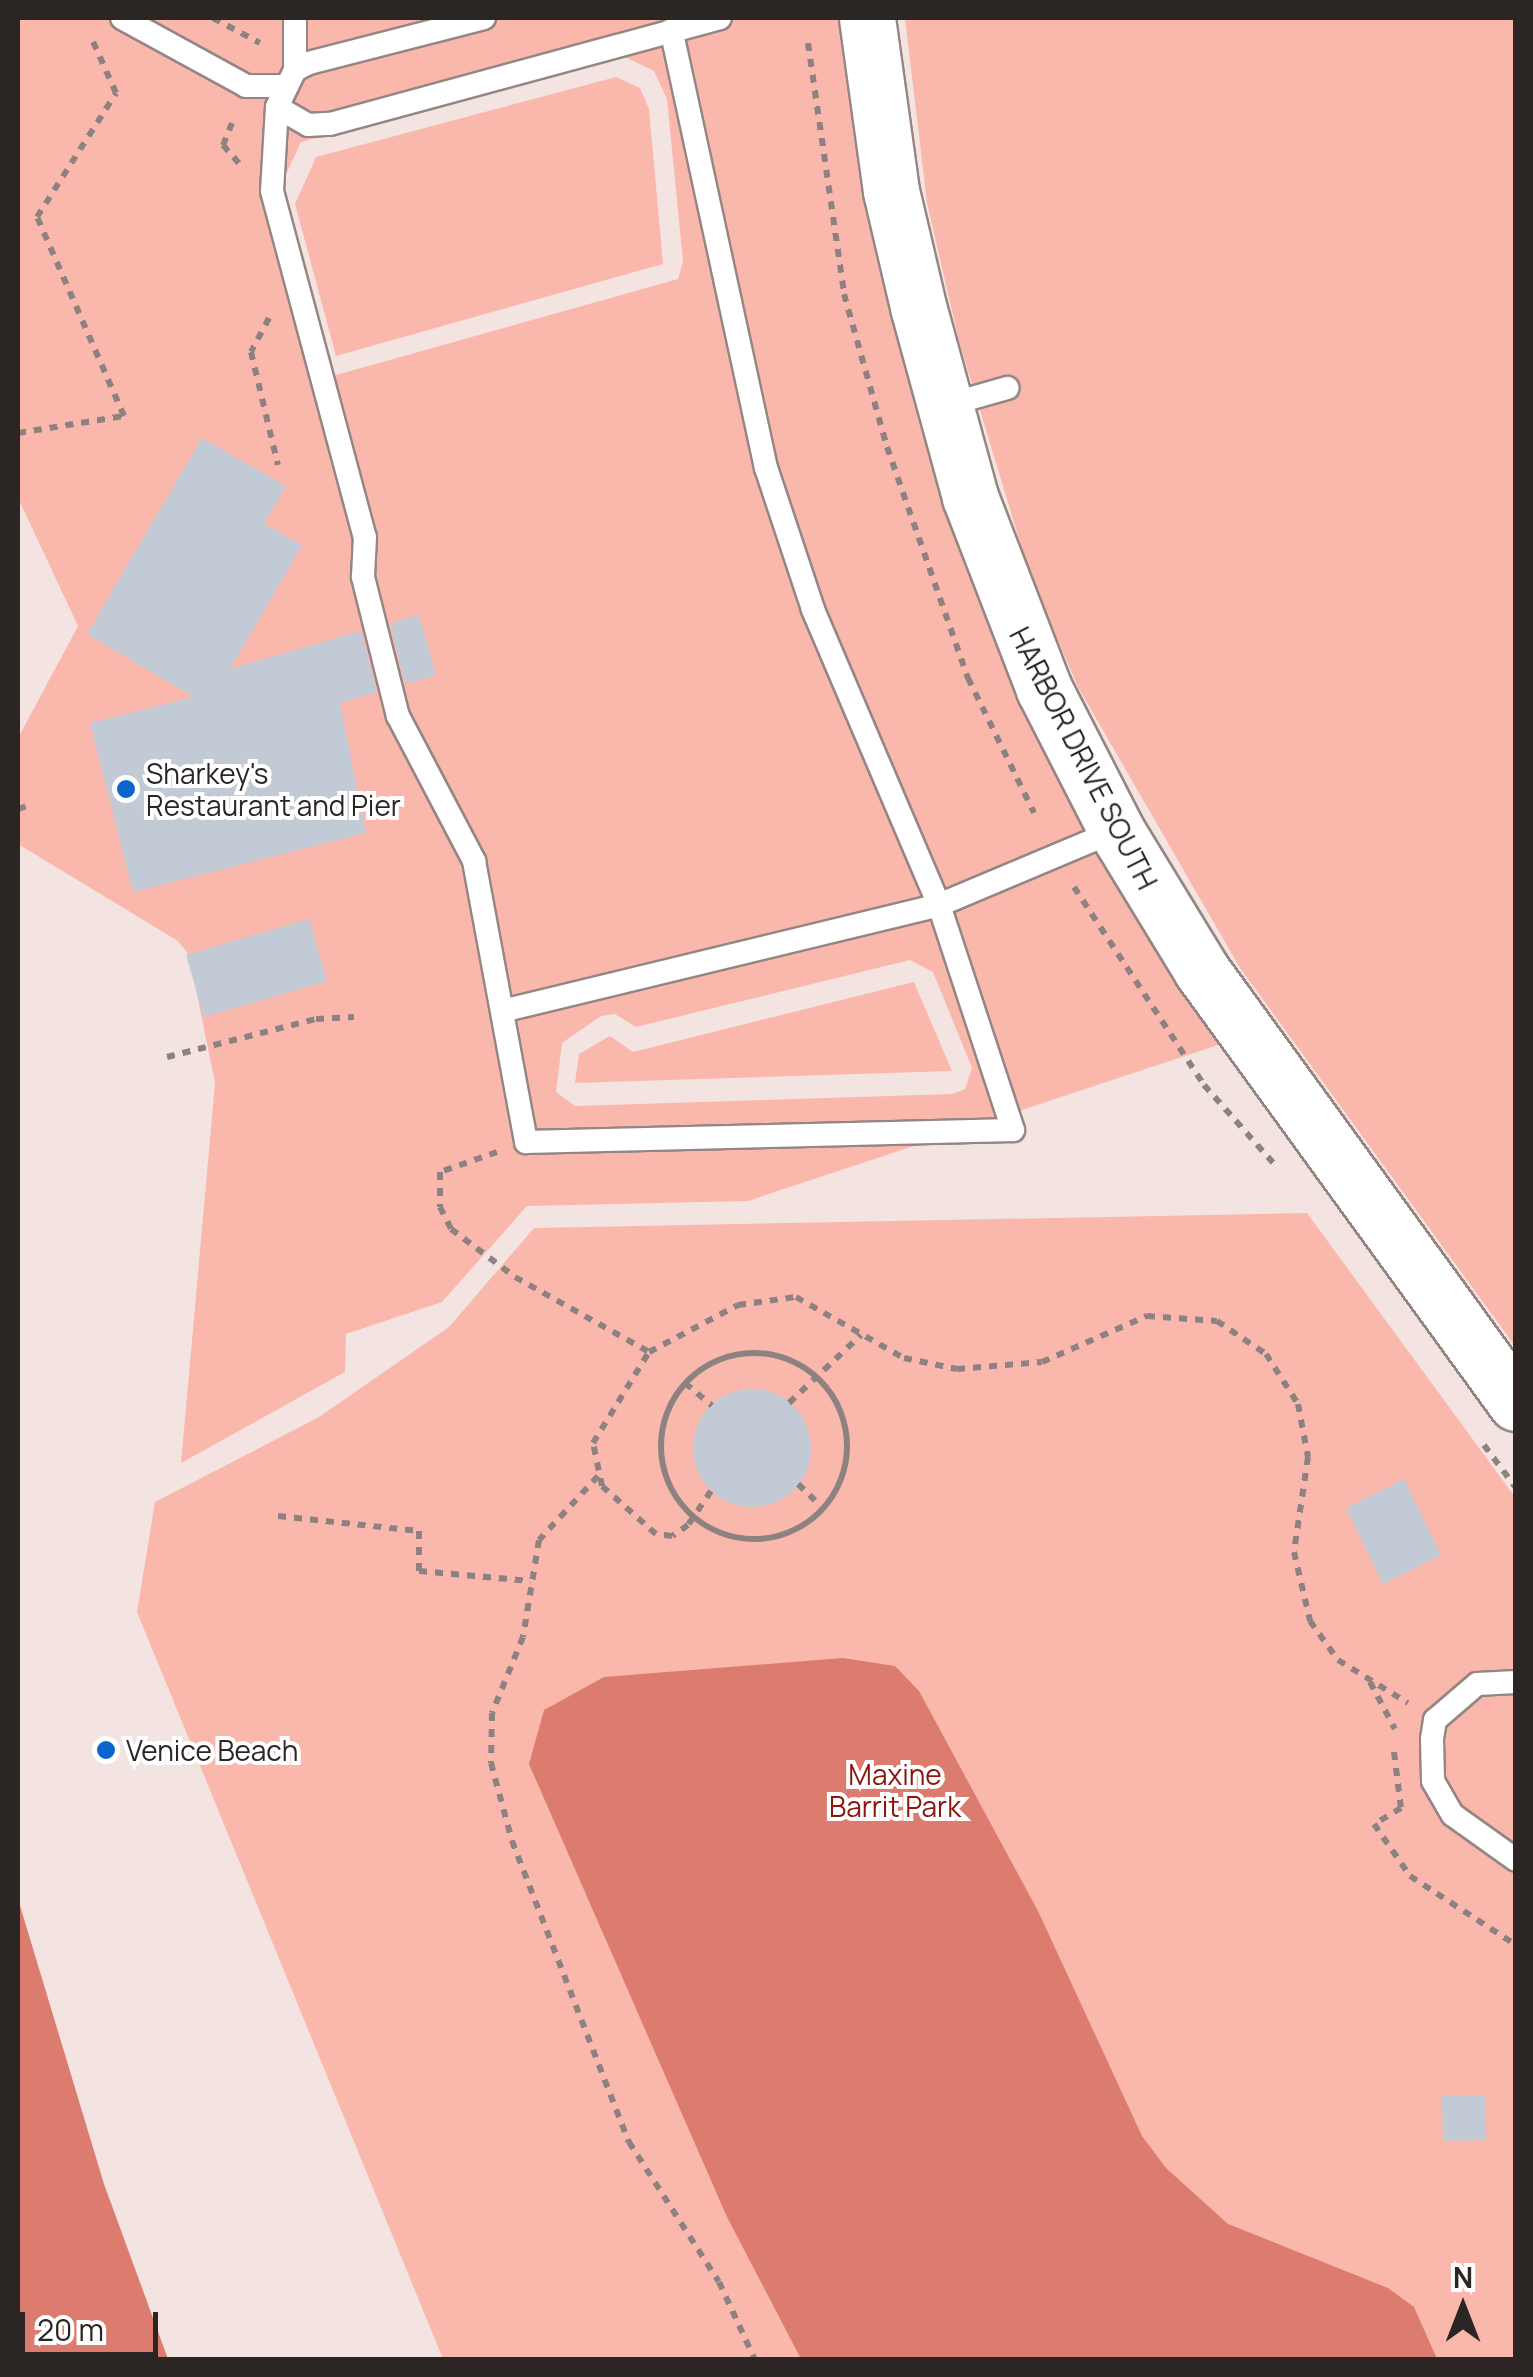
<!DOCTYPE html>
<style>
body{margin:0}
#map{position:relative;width:1533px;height:2377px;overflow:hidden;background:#f4e4e1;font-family:Manrope,sans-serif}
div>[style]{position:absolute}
.green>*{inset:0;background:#fab8ad}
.water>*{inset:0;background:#dc7c6e}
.building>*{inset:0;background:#c2cad5}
.round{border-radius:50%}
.path>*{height:6px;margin-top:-3px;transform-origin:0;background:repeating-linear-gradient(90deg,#8d8280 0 8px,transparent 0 16px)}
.path>.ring{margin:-3px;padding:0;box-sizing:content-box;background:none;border:6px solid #8d8280;border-radius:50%}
.roads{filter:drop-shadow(2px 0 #958684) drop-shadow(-2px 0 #958684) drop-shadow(0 2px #958684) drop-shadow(0 -2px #958684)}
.lane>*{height:22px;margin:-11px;padding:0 11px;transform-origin:11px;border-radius:11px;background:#fff}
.secondary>*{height:55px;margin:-27.5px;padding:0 27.5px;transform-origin:27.5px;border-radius:27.5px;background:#fff}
.dots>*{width:28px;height:28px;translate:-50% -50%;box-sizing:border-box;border:5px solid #fff;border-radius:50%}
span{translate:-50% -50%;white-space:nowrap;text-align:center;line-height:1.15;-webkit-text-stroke:8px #fff;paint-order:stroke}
.street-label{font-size:28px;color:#2b2524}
.poi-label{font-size:28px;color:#2b2524}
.left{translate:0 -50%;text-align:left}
.park-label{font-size:28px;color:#8b160d}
.frame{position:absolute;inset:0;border:20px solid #2b2524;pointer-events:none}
.north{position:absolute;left:1413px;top:2257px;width:100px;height:100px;-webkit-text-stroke:8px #fff;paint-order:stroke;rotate:0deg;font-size:28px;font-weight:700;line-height:40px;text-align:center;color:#2b2524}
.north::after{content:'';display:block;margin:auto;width:35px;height:45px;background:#2b2524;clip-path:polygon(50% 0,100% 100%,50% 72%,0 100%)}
.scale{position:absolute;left:20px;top:2312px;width:138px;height:45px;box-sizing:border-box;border:5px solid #2b2524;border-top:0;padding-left:12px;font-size:30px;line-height:35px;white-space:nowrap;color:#2b2524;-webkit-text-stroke:8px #fff;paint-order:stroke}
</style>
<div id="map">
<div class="green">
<i style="clip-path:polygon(evenodd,18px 18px,844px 18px,947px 505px,996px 642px,1023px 703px,1224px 1043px,748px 1201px,527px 1206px,442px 1302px,346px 1334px,345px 1372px,181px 1463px,215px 1083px,189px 955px,178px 941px,18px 844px,18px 738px,78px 626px,18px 498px,18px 18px,623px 56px,654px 71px,667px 99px,683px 261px,678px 279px,329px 377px,277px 194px,301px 142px,623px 56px,18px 18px,910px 960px,933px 972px,972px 1068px,965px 1089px,952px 1094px,575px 1106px,556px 1092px,562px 1043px,601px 1016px,615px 1014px,636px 1027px,910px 960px)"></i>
<i style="clip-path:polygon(905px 18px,1515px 18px,1515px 1346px,1240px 968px,1078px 687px,1030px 575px,959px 341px,927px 203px)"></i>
<i style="clip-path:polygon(616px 77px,640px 88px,649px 109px,663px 264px,336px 356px,295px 204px,316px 157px)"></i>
<i style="clip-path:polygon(914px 982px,952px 1071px,575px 1083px,579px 1054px,610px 1036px,633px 1052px)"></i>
<i style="clip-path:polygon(1307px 1213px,1515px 1497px,1515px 2359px,443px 2359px,137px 1612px,155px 1502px,319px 1417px,449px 1327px,534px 1228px)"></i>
</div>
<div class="water">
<i style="clip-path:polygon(843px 1658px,895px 1666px,919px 1691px,1038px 1911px,1142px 2136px,1166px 2168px,1228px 2224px,1388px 2288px,1414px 2307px,1437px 2359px,801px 2359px,727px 2217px,529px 1764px,544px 1710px,604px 1677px)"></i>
<i style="clip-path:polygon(18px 1899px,104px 2184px,168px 2359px,18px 2359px)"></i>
</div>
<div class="building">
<i style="clip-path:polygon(202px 438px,286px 486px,264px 524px,302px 545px,230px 669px,361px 631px,377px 692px,340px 703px,366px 833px,133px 892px,90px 723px,194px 697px,87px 634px)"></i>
<i style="clip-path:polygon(419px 615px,436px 675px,405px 684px,390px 623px)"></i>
<i style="clip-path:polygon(309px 919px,327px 981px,204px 1017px,186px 955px)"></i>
<i class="round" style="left:693px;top:1389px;width:118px;height:118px"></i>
<i style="clip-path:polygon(1404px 1479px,1441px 1555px,1383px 1584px,1346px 1508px)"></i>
<i style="clip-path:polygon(1442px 2096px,1485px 2096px,1486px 2140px,1443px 2141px)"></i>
</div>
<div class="path">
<i style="left:213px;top:18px;width:53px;rotate:28deg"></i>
<i style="left:808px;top:43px;width:254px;rotate:81.8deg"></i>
<i style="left:844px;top:294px;width:159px;rotate:74.3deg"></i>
<i style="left:887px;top:447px;width:245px;rotate:70.7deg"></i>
<i style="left:968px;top:678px;width:150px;rotate:63.9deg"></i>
<i style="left:232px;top:123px;width:24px;rotate:112deg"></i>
<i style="left:223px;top:145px;width:29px;rotate:49deg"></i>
<i style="left:269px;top:318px;width:38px;rotate:118deg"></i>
<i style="left:251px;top:352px;width:116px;rotate:76.6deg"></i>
<i style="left:18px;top:433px;width:107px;rotate:-9.1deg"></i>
<i style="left:124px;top:416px;width:217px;rotate:-113.6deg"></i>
<i style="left:37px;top:217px;width:147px;rotate:-57.5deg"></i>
<i style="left:116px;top:93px;width:61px;rotate:-114.1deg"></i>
<i style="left:18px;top:809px;width:9px;rotate:-18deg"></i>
<i style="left:1074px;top:887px;width:237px;rotate:56.7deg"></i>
<i style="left:1204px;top:1085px;width:108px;rotate:48.4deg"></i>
<i style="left:167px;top:1057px;width:154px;rotate:-14.3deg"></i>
<i style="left:316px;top:1019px;width:38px;rotate:-3deg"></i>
<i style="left:497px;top:1152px;width:60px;rotate:160.7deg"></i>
<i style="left:440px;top:1172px;width:35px;rotate:90deg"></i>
<i style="left:440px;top:1207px;width:25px;rotate:63deg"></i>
<i style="left:451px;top:1229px;width:80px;rotate:36.9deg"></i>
<i style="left:515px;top:1277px;width:154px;rotate:29.2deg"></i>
<i class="ring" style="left:661px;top:1353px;width:180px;height:180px"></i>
<i style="left:685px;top:1383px;width:35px;rotate:40deg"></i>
<i style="left:789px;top:1403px;width:99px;rotate:-43.4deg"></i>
<i style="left:1484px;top:1445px;width:54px;rotate:53.3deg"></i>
<i style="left:598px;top:1476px;width:87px;rotate:132.7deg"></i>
<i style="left:539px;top:1540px;width:98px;rotate:99.4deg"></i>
<i style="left:523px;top:1637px;width:82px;rotate:112.2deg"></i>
<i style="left:492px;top:1713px;width:50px;rotate:91.1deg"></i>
<i style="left:491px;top:1763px;width:81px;rotate:74.9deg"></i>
<i style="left:512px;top:1841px;width:323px;rotate:68.8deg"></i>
<i style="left:629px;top:2142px;width:166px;rotate:57.3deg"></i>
<i style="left:719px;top:2282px;width:86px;rotate:65.2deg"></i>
<i style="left:798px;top:1484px;width:36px;rotate:44deg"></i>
<i style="left:711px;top:1491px;width:41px;rotate:124.1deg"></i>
<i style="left:688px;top:1525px;width:19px;rotate:145deg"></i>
<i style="left:672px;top:1536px;width:16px;rotate:-173deg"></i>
<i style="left:656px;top:1534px;width:72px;rotate:-138.4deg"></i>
<i style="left:602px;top:1486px;width:44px;rotate:-101.8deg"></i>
<i style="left:593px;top:1443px;width:107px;rotate:-58.4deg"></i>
<i style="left:649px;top:1352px;width:101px;rotate:-27.8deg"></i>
<i style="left:738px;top:1305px;width:59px;rotate:-7.9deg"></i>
<i style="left:796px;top:1297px;width:124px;rotate:29.5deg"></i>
<i style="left:904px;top:1358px;width:54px;rotate:11.7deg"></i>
<i style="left:957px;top:1369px;width:85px;rotate:-4.7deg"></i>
<i style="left:1042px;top:1362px;width:115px;rotate:-23.7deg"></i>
<i style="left:1147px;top:1316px;width:70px;rotate:4.1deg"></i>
<i style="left:1217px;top:1321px;width:59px;rotate:34deg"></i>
<i style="left:1266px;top:1354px;width:59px;rotate:57.4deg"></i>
<i style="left:1298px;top:1404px;width:54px;rotate:79.3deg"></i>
<i style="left:1308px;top:1457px;width:96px;rotate:98.4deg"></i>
<i style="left:1294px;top:1552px;width:71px;rotate:76.9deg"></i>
<i style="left:1310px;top:1621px;width:48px;rotate:54.3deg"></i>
<i style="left:1338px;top:1660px;width:82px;rotate:31.6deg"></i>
<i style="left:278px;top:1516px;width:142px;rotate:6.1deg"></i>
<i style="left:419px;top:1531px;width:40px;rotate:90deg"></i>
<i style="left:419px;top:1571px;width:112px;rotate:5.1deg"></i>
<i style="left:1370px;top:1682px;width:53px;rotate:62deg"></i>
<i style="left:1394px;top:1752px;width:56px;rotate:82.9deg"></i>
<i style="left:1401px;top:1808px;width:31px;rotate:149deg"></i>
<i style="left:1374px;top:1824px;width:63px;rotate:55.3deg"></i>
<i style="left:1410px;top:1876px;width:126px;rotate:33.1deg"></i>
</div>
<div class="roads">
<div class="lane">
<i style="left:122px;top:18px;width:141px;rotate:28.7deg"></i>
<i style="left:246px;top:86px;width:41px"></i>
<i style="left:295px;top:18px;width:52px;rotate:90deg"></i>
<i style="left:484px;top:18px;width:181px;rotate:165.6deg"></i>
<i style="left:309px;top:63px;width:16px;rotate:153deg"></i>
<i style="left:295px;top:70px;width:41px;rotate:115.9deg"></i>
<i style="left:277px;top:107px;width:36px;rotate:30deg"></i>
<i style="left:308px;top:125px;width:22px;rotate:-3deg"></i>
<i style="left:330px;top:124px;width:404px;rotate:-15.2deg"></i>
<i style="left:277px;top:107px;width:84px;rotate:93.4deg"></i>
<i style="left:272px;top:191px;width:358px;rotate:75deg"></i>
<i style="left:365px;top:537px;width:40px;rotate:92.9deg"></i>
<i style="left:363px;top:577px;width:143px;rotate:75.9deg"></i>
<i style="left:398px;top:716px;width:164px;rotate:62.3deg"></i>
<i style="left:474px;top:861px;width:286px;rotate:79.5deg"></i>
<i style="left:526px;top:1142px;width:487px;rotate:-1.4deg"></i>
<i style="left:1013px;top:1130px;width:237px;rotate:-108.2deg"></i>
<i style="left:939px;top:905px;width:322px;rotate:-113.1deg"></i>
<i style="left:813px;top:609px;width:149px;rotate:-108.4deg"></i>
<i style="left:766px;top:468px;width:448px;rotate:-102.2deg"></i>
<i style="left:944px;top:406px;width:66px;rotate:-15.9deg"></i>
<i style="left:506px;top:1010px;width:446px;rotate:-13.6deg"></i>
<i style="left:939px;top:905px;width:191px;rotate:-22.8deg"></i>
<i style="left:1516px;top:1682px;width:39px;rotate:177deg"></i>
<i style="left:1477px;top:1684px;width:55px;rotate:139.4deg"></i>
<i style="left:1435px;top:1720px;width:19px;rotate:99deg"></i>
<i style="left:1432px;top:1739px;width:42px;rotate:88.6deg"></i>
<i style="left:1433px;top:1781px;width:39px;rotate:60deg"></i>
<i style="left:1453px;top:1815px;width:77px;rotate:35.5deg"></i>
</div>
<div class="secondary">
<i style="left:867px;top:18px;width:175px;rotate:82.1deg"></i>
<i style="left:891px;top:191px;width:122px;rotate:76.8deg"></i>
<i style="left:919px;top:310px;width:194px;rotate:74.7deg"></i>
<i style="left:970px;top:497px;width:206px;rotate:68.9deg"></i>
<i style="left:1044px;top:689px;width:158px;rotate:62.9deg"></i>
<i style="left:1116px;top:830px;width:165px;rotate:58.6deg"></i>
<i style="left:1202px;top:971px;width:534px;rotate:53.99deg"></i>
</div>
</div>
<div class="dots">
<i style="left:126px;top:789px;background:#0e64cd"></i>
<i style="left:106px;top:1750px;background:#0e64cd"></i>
</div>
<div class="street-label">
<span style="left:1084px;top:758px;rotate:63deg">HARBOR DRIVE SOUTH</span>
</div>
<div class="poi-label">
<span class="left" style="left:146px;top:789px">Sharkey's<br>Restaurant and Pier</span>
<span class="left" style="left:126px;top:1750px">Venice Beach</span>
</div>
<div class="park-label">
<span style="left:895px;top:1790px">Maxine<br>Barrit Park</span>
</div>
<div class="frame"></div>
<div class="north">N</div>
<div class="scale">20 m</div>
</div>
